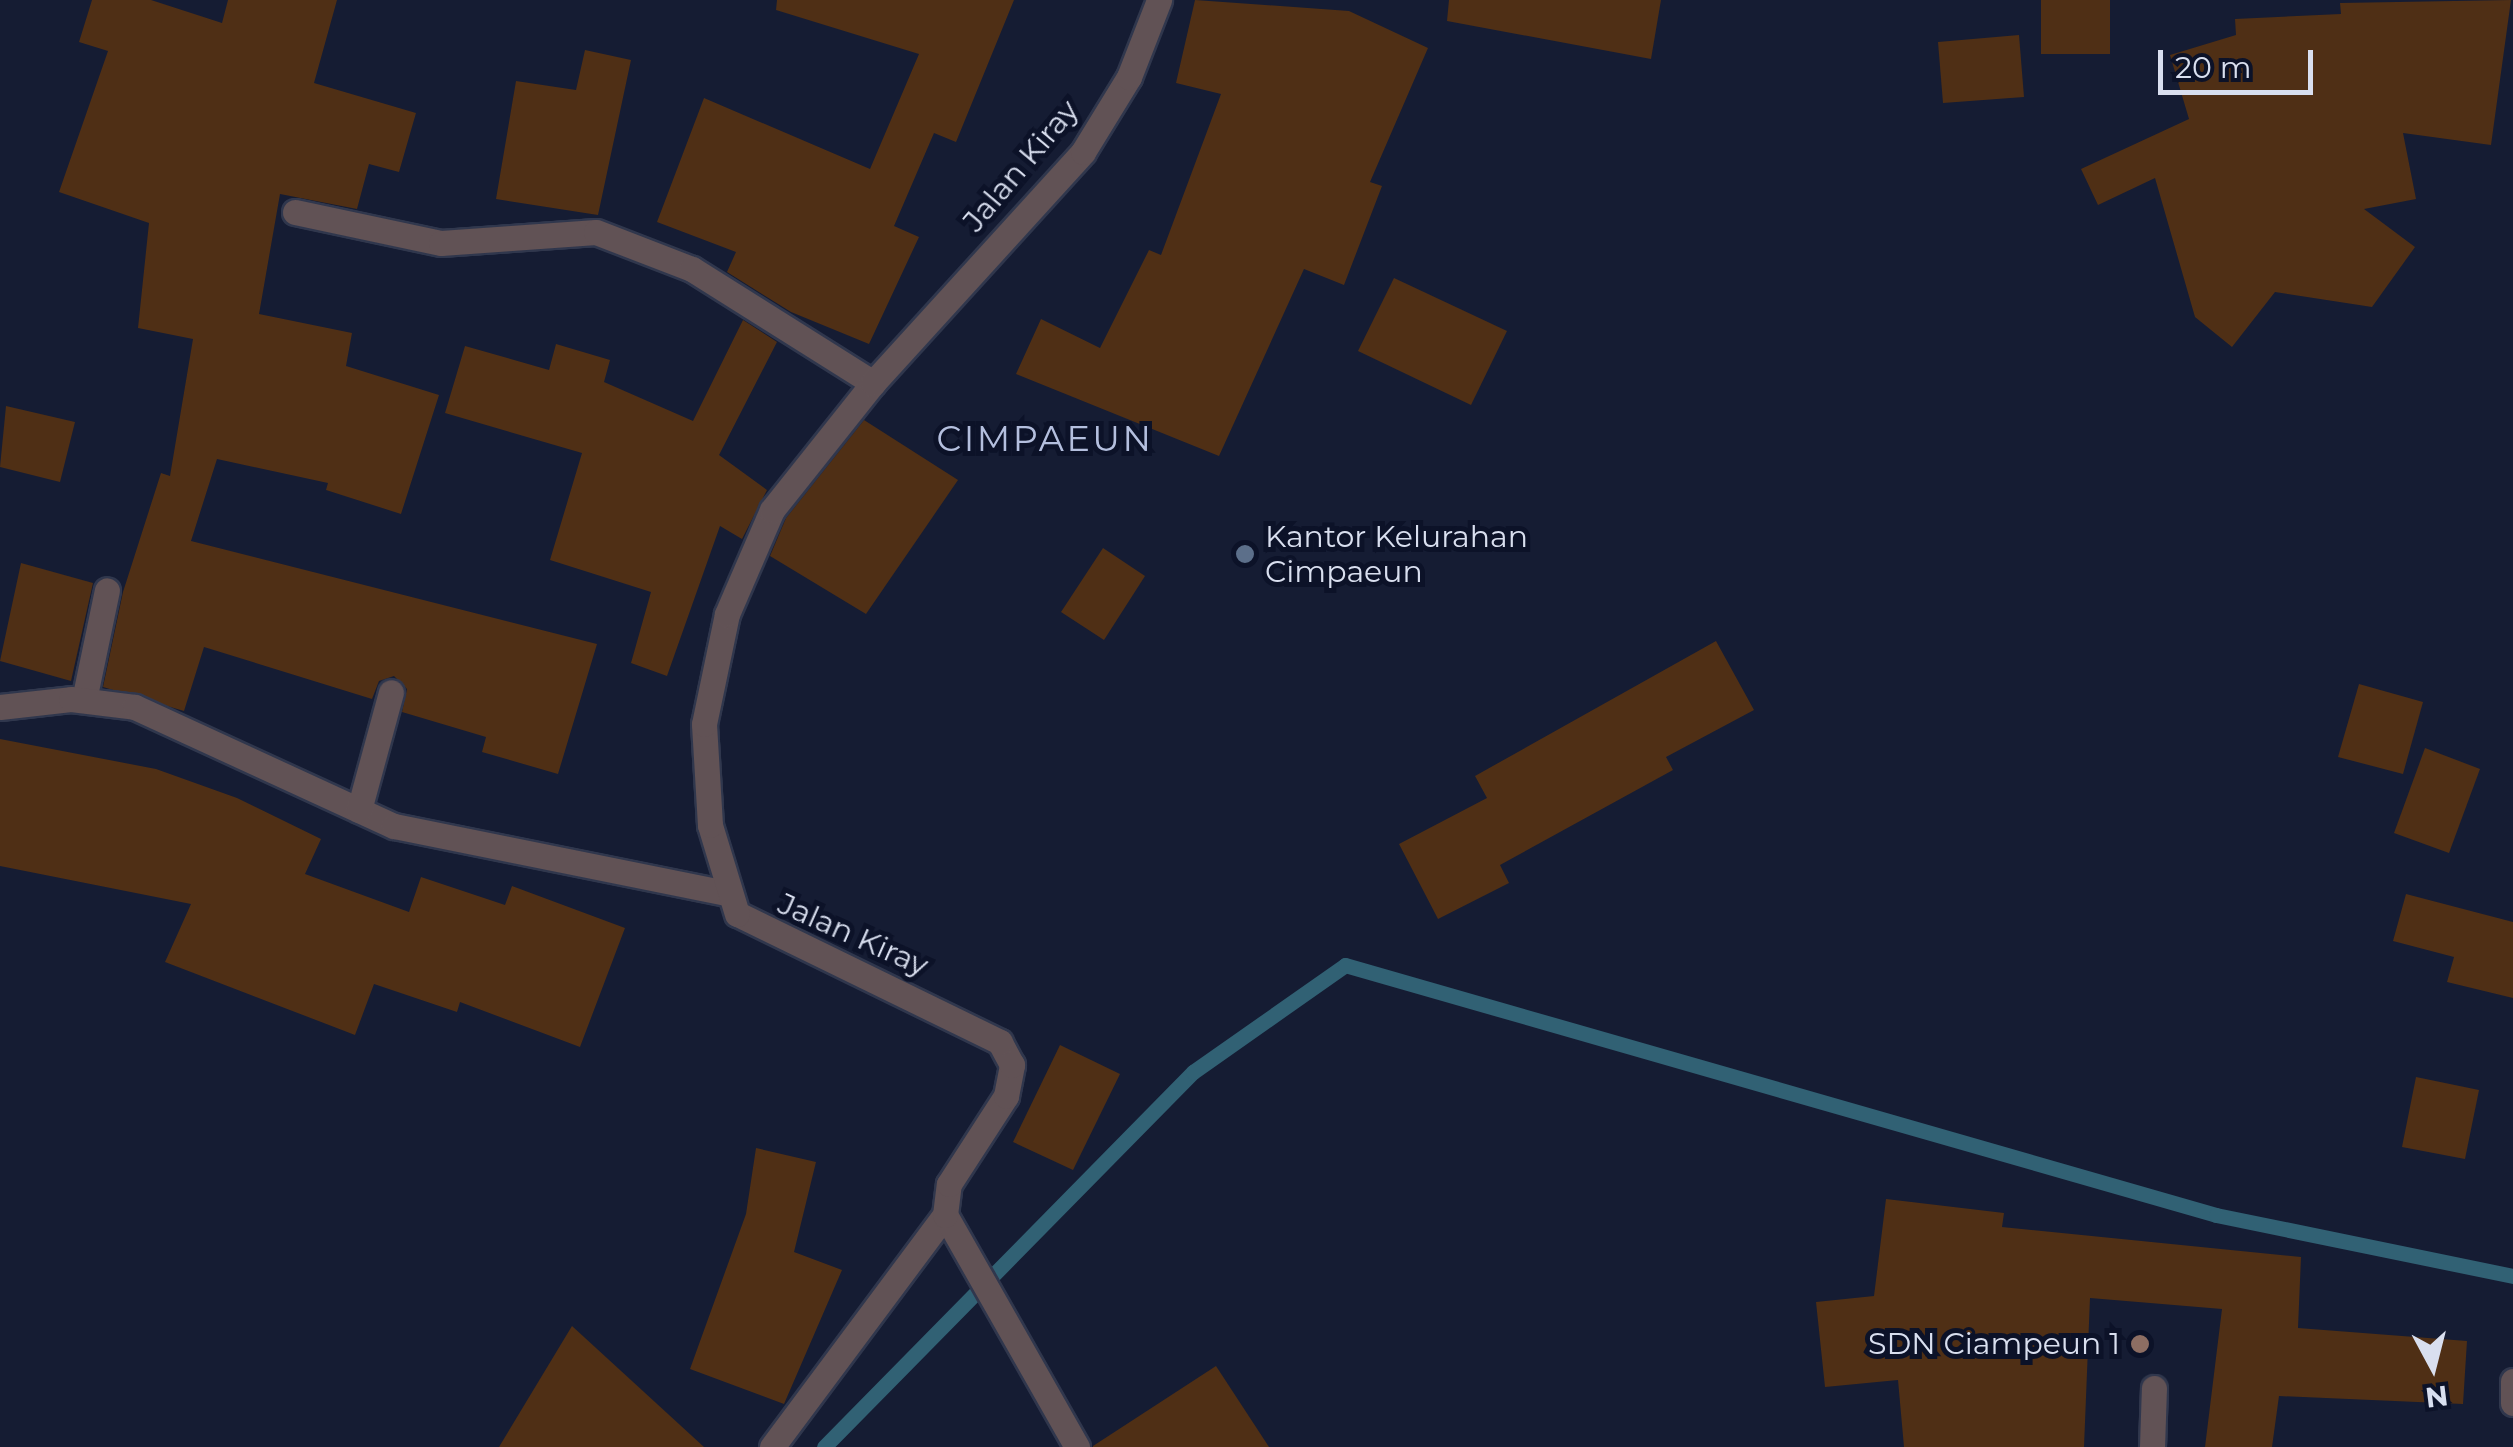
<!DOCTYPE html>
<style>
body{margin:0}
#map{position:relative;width:2513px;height:1447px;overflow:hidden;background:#151c33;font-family:Montserrat,sans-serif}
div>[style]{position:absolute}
.stream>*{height:15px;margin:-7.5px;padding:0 7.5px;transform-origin:7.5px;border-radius:7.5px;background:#316174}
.building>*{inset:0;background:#4f2f15}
.roads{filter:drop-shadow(2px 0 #30374d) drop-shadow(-2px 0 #30374d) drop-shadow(0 2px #30374d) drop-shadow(0 -2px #30374d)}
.service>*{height:25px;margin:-12.5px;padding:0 12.5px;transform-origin:12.5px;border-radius:12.5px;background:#615255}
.minor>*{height:25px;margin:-12.5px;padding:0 12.5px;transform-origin:12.5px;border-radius:12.5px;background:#615255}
.dots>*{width:28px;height:28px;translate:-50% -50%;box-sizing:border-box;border:5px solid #0c1228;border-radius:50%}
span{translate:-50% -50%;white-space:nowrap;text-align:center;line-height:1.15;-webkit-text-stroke:10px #0c1228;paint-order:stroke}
.street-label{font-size:30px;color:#d9dfef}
.poi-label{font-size:30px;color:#d9dfef}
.left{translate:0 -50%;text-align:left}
.right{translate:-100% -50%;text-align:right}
.quarter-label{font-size:35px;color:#b4bfde;letter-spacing:2.5px}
.north{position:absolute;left:2383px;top:1317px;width:100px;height:100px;-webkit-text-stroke:8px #0c1228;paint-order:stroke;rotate:173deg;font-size:28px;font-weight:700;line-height:40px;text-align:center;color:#d9dfef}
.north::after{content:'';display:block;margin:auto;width:35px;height:45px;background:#d9dfef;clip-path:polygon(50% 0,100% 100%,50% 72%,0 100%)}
.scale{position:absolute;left:2158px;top:50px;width:155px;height:45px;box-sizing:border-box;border:5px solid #d9dfef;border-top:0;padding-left:12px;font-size:30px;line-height:35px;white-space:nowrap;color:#d9dfef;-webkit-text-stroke:8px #0c1228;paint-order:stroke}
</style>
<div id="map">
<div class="stream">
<i style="left:824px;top:1447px;width:526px;rotate:-45.46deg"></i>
<i style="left:1193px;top:1072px;width:186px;rotate:-35.1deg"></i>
<i style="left:1345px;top:965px;width:906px;rotate:16.01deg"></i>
<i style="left:2216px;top:1215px;width:303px;rotate:11.6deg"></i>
</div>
<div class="building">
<i style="clip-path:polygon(92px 0,151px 0,222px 23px,228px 0,337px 0,314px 83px,416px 113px,399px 172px,369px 164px,357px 209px,280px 194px,259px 314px,352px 333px,346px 366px,439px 395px,401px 514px,326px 490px,328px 483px,217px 459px,191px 541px,597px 644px,558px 774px,482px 752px,486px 737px,402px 712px,407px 689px,394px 676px,379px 681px,372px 699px,204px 647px,184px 711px,103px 687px,123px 592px,161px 473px,170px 476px,193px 339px,138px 328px,149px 223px,59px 192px,108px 51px,79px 42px)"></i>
<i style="clip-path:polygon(777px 0,1014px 0,956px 142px,934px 133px,894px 226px,919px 237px,869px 344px,791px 312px,727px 272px,736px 252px,657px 222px,704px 98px,870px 169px,919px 54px,776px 10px)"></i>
<i style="clip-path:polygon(1195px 0,1349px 11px,1428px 48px,1370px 182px,1382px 186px,1344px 285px,1304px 269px,1219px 456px,1016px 374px,1041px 319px,1100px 348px,1149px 250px,1161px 255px,1221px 94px,1176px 83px)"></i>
<i style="clip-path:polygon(1449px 0,1661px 0,1651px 59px,1447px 21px)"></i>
<i style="clip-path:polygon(2041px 0,2110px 0,2110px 54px,2041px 54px)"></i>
<i style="clip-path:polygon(2511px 0,2491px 145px,2403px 133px,2416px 199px,2364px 209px,2415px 247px,2372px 307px,2275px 292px,2232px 347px,2195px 317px,2155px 178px,2098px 205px,2081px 169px,2189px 119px,2170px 55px,2236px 35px,2235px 19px,2341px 14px,2340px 3px)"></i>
<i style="clip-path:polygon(2019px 35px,2024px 97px,1943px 103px,1938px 42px)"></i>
<i style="clip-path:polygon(585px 50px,631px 60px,598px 215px,496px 199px,516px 81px,576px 90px)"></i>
<i style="clip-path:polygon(1394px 278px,1507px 331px,1471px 405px,1358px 351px)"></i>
<i style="clip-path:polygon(743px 320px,777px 342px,719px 455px,767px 490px,742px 539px,720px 526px,667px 676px,631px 663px,651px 592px,550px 560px,582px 453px,445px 413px,465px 346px,549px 370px,556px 344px,610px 360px,604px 382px,693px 421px)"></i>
<i style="clip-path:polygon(6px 406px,75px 422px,60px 482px,0 467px)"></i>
<i style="clip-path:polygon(864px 420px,958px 480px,866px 614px,770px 556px,786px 518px)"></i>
<i style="clip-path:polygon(1103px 548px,1145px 576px,1104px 640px,1061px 612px)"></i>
<i style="clip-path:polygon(21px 563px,93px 583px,71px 681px,0 661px)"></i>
<i style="clip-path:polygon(1716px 641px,1754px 710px,1666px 757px,1673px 770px,1500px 865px,1509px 883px,1438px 919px,1399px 844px,1487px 798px,1475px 776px)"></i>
<i style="clip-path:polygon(2359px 684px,2423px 702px,2403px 774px,2338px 757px)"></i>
<i style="clip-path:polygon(0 739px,156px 769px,237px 798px,321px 839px,305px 874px,409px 912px,421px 877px,505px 905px,512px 886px,625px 928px,580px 1047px,460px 1002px,457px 1012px,374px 984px,355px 1035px,165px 962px,191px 904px,0 866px)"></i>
<i style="clip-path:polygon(2425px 748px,2480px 769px,2449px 853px,2394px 833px)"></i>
<i style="clip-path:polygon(2406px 894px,2513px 922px,2513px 998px,2447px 982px,2454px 957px,2393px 941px)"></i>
<i style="clip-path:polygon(1060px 1045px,1120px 1074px,1073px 1170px,1013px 1142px)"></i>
<i style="clip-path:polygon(2416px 1077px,2479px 1090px,2465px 1159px,2402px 1147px)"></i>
<i style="clip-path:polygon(756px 1148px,816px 1162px,794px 1252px,842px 1270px,784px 1404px,690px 1369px,746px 1214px)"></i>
<i style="clip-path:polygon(1886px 1199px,2004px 1213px,2002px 1227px,2301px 1257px,2298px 1328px,2467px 1341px,2463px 1404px,2279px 1396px,2272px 1447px,2205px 1447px,2222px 1309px,2090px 1298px,2084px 1447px,1904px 1447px,1898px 1380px,1825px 1387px,1816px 1302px,1874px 1296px)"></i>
<i style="clip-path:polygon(572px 1326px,704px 1447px,499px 1447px)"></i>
<i style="clip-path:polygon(1216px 1366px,1269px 1447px,1093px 1447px,1093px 1446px)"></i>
</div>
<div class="roads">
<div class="service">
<i style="left:2152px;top:1447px;width:59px;rotate:-88.1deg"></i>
</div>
<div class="minor">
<i style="left:295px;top:212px;width:149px;rotate:12deg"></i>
<i style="left:441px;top:243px;width:155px;rotate:-4.1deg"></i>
<i style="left:596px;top:232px;width:103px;rotate:21.1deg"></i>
<i style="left:692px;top:269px;width:214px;rotate:32.2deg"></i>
<i style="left:84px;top:700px;width:112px;rotate:-78.2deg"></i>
<i style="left:0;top:707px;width:71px;rotate:-6.4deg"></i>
<i style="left:71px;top:699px;width:64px;rotate:7.1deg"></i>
<i style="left:135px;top:707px;width:285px;rotate:24.7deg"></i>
<i style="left:394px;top:826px;width:339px;rotate:11.4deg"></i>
<i style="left:359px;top:810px;width:122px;rotate:-74.8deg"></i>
<i style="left:2513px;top:1381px;width:22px;rotate:90deg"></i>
<i style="left:772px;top:1447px;width:289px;rotate:-53.3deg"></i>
<i style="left:1077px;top:1447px;width:267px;rotate:-119.6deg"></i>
<i style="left:945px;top:1215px;width:31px;rotate:-83deg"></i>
<i style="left:949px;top:1184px;width:105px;rotate:-57.1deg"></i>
<i style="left:1006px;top:1096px;width:32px;rotate:-79deg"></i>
<i style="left:1012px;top:1065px;width:26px;rotate:-118deg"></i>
<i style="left:1000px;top:1042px;width:292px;rotate:-154deg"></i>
<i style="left:737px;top:914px;width:93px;rotate:-106.9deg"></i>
<i style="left:710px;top:825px;width:101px;rotate:-93.4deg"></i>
<i style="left:704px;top:724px;width:112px;rotate:-78.2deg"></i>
<i style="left:727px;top:614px;width:113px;rotate:-66.6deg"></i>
<i style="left:772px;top:510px;width:162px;rotate:-51.5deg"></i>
<i style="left:873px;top:383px;width:312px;rotate:-47.7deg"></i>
<i style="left:1083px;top:152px;width:88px;rotate:-58.5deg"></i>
<i style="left:1129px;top:77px;width:83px;rotate:-68.7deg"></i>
</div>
</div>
<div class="dots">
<i style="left:1245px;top:554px;background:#5c6f8a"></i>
<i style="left:2140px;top:1344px;background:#8d6e63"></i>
</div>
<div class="street-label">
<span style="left:1021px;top:166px;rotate:-50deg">Jalan Kiray</span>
<span style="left:853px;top:935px;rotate:24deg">Jalan Kiray</span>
</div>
<div class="poi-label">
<span class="left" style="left:1265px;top:554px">Kantor Kelurahan<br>Cimpaeun</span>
<span class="right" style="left:2120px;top:1344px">SDN Ciampeun 1</span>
</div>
<div class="quarter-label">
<span style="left:1045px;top:439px">CIMPAEUN</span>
</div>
<div class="north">N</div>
<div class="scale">20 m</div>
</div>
